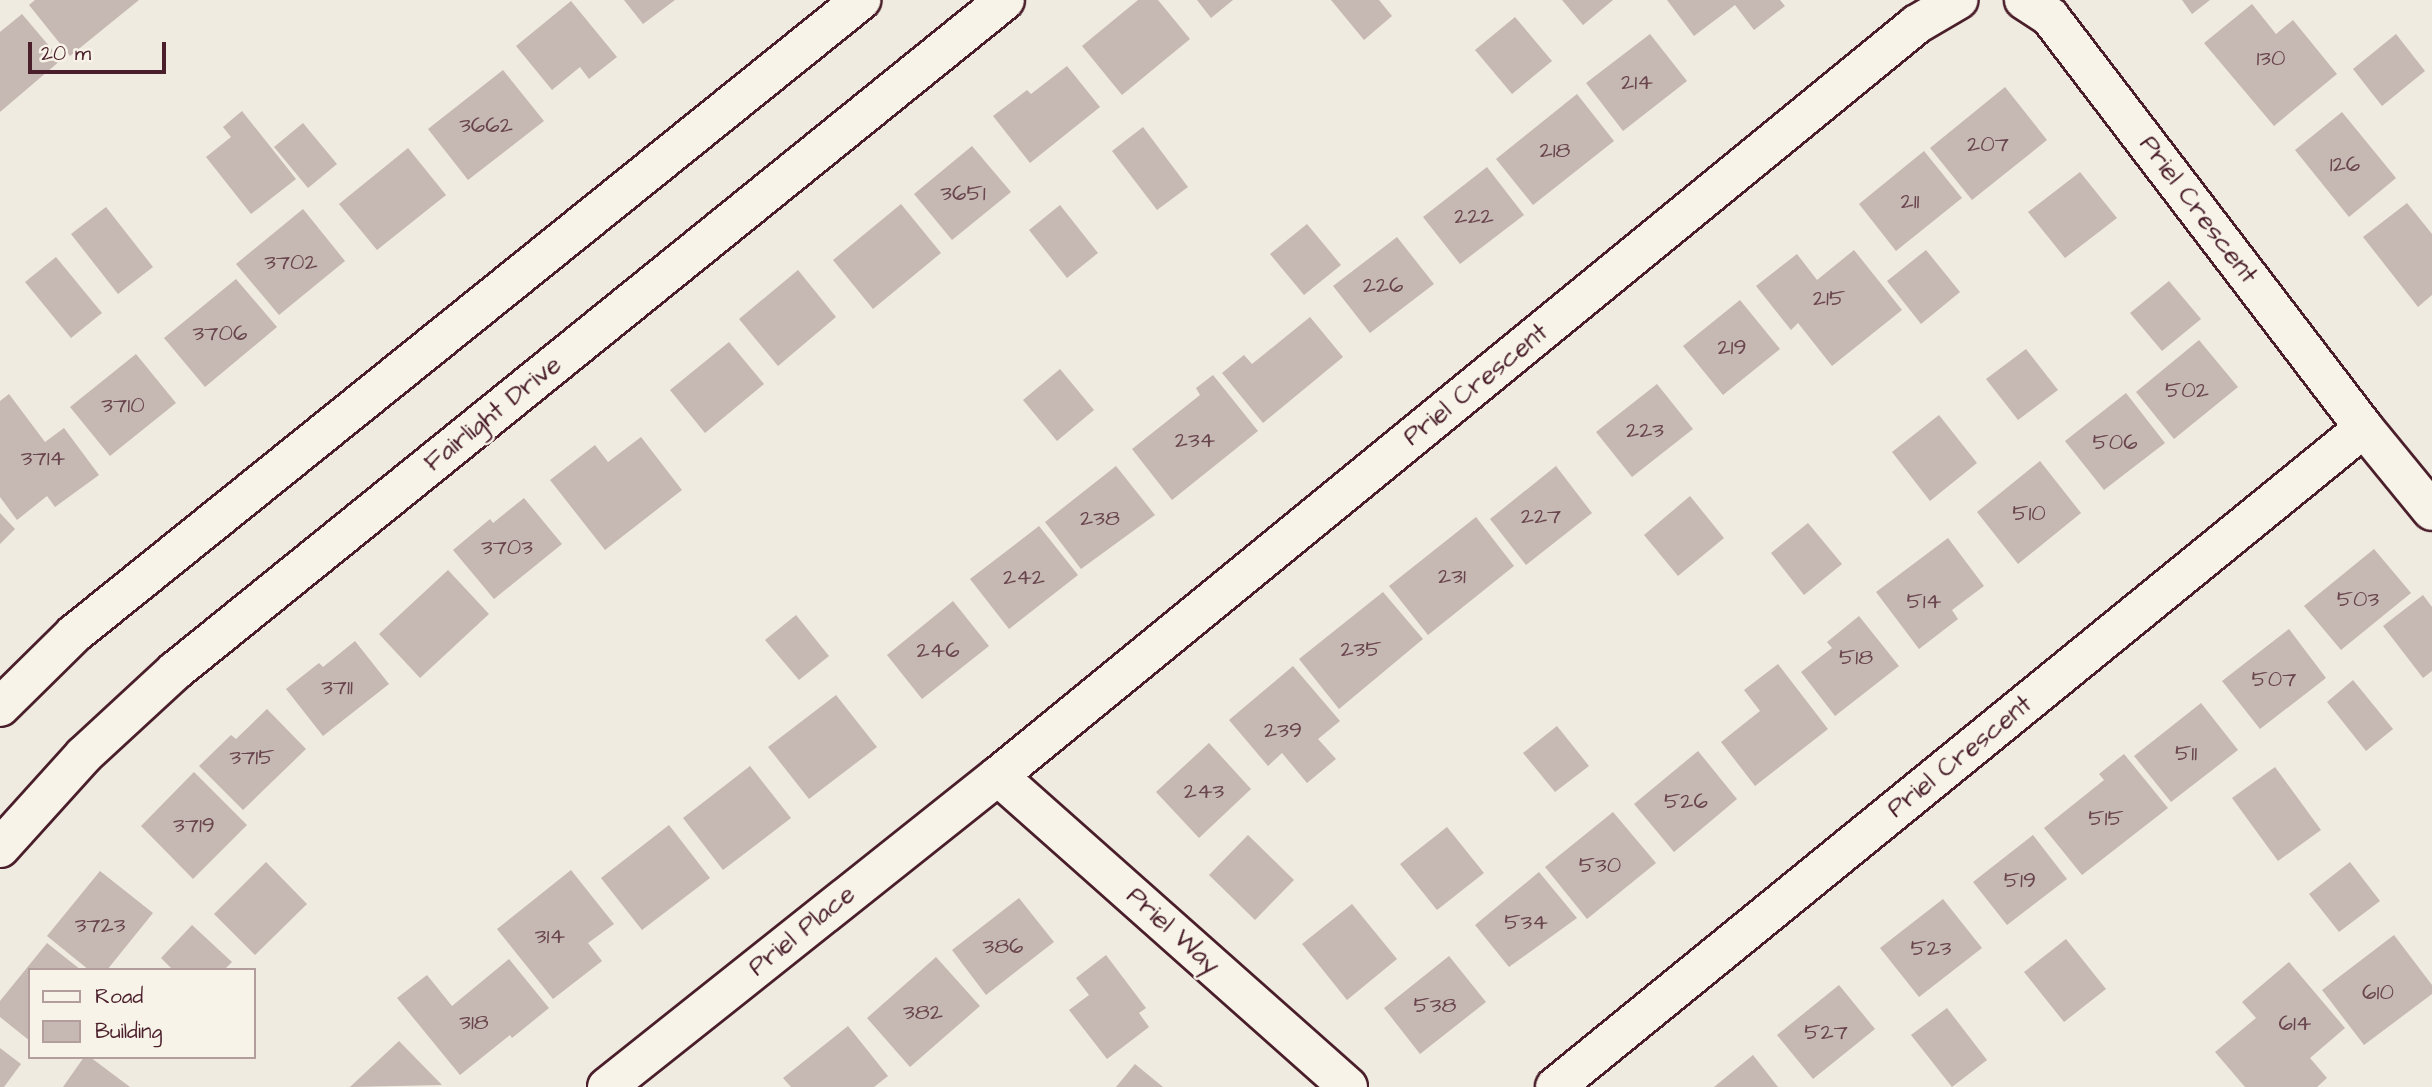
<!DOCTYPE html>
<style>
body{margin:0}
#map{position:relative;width:2432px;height:1087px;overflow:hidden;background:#f0ebe0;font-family:"Architects Daughter",sans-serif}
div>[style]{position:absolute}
.building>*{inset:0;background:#c6b8b3}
.roads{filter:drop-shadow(2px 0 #4a1f2b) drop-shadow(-2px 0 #4a1f2b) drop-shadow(0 2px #4a1f2b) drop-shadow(0 -2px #4a1f2b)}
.street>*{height:38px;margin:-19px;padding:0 19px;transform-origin:19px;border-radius:19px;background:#f7f3e8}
.secondary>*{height:38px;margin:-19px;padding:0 19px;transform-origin:19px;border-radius:19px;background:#f7f3e8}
span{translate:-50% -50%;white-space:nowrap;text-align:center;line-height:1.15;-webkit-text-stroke:5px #f7f3e8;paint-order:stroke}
.number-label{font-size:23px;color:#69454d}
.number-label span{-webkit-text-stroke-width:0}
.street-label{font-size:26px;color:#4a1f2b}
.legend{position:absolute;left:28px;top:968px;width:228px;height:91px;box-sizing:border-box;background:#f7f3e8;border:2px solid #b29e9c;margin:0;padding:9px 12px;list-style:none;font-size:21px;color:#4a1f2b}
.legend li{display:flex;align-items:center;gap:14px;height:35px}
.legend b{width:35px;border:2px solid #b29e9c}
.scale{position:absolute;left:28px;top:42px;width:138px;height:32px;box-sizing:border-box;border:4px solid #4a1f2b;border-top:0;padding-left:9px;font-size:21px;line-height:24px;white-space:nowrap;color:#4a1f2b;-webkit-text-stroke:5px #f7f3e8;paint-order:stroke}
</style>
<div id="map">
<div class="building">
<i style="clip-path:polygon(35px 0,139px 0,70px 56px,29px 5px)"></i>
<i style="clip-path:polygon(624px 0,675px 0,643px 24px)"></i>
<i style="clip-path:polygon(1138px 0,1158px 0,1190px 39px,1122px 95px,1082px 46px)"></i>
<i style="clip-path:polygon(1197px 0,1233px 0,1211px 18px)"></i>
<i style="clip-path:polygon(1331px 0,1379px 0,1392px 16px,1364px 40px)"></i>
<i style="clip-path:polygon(1562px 0,1613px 0,1583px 25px)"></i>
<i style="clip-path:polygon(1667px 0,1780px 0,1785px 6px,1754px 30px,1735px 5px,1694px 36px)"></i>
<i style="clip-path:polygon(2182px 0,2210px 0,2192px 14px)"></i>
<i style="clip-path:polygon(571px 1px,617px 57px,589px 79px,580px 67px,552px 90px,516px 46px)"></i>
<i style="clip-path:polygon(2252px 4px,2276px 34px,2293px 20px,2337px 74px,2274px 126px,2204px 43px)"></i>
<i style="clip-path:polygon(22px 14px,61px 60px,0 112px,0 32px)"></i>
<i style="clip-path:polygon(1515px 17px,1552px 61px,1512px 94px,1475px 50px)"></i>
<i style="clip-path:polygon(1650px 34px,1687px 81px,1623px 131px,1586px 83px)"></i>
<i style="clip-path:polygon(2396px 34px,2425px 71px,2382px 106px,2353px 69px)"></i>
<i style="clip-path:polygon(1067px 66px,1100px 107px,1030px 163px,993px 116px,1027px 90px,1031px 94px)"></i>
<i style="clip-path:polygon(503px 70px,544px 121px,468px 180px,428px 129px)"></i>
<i style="clip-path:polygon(2005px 87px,2047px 140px,1972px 200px,1930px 148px)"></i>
<i style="clip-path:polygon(1577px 94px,1614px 141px,1533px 205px,1496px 159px)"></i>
<i style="clip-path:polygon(242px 111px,296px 179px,251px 214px,206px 157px,231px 137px,223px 127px)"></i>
<i style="clip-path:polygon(2342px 112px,2396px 178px,2349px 217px,2295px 150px)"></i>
<i style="clip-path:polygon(303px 123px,337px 164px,308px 188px,274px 147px)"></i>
<i style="clip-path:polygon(1143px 127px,1188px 187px,1157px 210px,1112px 151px)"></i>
<i style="clip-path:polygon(972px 146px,1011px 192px,952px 240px,914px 194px)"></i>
<i style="clip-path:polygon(408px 148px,446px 195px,377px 250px,339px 204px)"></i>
<i style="clip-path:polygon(1924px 151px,1962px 198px,1896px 251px,1859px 204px)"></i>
<i style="clip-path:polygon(1487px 167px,1524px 215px,1460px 264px,1423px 217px)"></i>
<i style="clip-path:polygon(2080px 172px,2117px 218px,2065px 258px,2028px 212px)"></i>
<i style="clip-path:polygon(2407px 203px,2432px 234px,2432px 295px,2418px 307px,2363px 237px)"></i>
<i style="clip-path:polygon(901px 204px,941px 253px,873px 309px,833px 260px)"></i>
<i style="clip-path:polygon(1060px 205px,1098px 253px,1067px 278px,1029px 230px)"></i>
<i style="clip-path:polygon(106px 207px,153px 267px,118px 294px,71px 234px)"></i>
<i style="clip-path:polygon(303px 209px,345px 261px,279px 315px,236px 264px)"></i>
<i style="clip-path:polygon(1307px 224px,1341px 265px,1304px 295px,1270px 254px)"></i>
<i style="clip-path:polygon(1397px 237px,1434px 284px,1370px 333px,1333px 286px)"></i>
<i style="clip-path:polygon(1854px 250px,1902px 310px,1832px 366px,1798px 323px,1791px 330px,1756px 286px,1797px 254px,1817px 280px)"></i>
<i style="clip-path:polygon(1926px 250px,1960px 292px,1921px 324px,1887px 281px)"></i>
<i style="clip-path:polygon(56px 257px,102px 313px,71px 338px,25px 282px)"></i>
<i style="clip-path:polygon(798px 270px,836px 317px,778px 366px,739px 319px)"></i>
<i style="clip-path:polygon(236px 279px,277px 327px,205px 387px,164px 338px)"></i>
<i style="clip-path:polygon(2169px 281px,2201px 319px,2162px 351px,2130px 313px)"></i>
<i style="clip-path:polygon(1740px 300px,1780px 349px,1723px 395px,1683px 346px)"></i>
<i style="clip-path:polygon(1310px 317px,1343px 357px,1263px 423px,1222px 373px,1244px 355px,1252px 364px)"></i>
<i style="clip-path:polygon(2199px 340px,2238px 387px,2174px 439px,2136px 392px)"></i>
<i style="clip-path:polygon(729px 342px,764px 384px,705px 433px,670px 390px)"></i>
<i style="clip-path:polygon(2026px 349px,2058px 390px,2018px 420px,1986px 379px)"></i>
<i style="clip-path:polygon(136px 354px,176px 403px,110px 456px,70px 407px)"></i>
<i style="clip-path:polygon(1060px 369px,1094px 410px,1057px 441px,1023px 400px)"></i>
<i style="clip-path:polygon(1213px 375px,1258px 431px,1172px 500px,1132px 449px,1200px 395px,1196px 388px)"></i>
<i style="clip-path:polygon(1657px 384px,1693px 429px,1632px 477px,1596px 432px)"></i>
<i style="clip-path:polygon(2126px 393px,2165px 443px,2104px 490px,2065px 441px)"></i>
<i style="clip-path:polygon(9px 394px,45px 442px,64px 428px,99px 475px,55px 507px,47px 496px,17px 520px,0 497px,0 401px)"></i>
<i style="clip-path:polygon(1939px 415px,1977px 463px,1930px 501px,1892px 452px)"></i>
<i style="clip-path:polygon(641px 437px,682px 490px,605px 550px,550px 480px,595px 445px,608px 462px)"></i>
<i style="clip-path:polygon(2040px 461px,2081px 513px,2018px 564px,1977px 512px)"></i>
<i style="clip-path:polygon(1116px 466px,1155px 515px,1081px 569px,1045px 522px)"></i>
<i style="clip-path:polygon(1556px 466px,1592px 513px,1526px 565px,1490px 519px)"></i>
<i style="clip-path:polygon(1690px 496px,1724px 538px,1678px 576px,1644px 535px)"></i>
<i style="clip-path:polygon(524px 498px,562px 544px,494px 599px,453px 550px,490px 519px,493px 523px)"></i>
<i style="clip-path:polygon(0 513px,15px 529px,0 544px)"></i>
<i style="clip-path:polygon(1476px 517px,1514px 566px,1428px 635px,1389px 586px)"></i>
<i style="clip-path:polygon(1808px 523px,1842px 564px,1804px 595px,1771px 553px)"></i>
<i style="clip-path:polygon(1039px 526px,1078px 575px,1009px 629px,970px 579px)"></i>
<i style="clip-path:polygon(1948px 538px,1984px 586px,1952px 610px,1958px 619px,1919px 649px,1876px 592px)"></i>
<i style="clip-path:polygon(2374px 549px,2411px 593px,2341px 650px,2304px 606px)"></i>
<i style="clip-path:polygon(448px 570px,489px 614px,420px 678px,379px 634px)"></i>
<i style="clip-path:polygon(1383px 592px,1423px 639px,1339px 709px,1299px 659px)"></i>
<i style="clip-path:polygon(2423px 595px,2432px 607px,2432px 671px,2423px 678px,2383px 626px)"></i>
<i style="clip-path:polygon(953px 601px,989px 646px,922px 699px,887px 655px)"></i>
<i style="clip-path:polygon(796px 615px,829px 656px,799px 680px,765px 640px)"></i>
<i style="clip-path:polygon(1859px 616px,1899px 666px,1835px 716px,1801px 672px,1832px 648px,1827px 642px)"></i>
<i style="clip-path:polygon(2289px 629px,2326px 678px,2260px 729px,2222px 681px)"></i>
<i style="clip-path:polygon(355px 641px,389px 684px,323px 736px,286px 689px,319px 663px,323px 667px)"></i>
<i style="clip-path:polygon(1778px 664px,1828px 729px,1755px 786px,1721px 742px,1760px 711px,1744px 690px)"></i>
<i style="clip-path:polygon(1293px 666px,1340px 721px,1318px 739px,1336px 759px,1307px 783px,1282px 753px,1268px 766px,1229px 720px)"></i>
<i style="clip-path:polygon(2353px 680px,2393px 729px,2366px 751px,2327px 702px)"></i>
<i style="clip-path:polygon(836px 695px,877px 747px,809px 799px,768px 747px)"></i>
<i style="clip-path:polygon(2201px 703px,2238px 750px,2171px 802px,2134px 756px)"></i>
<i style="clip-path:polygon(267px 709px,306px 749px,243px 810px,199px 766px,231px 735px,236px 739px)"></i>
<i style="clip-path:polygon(1557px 726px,1589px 766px,1555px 792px,1523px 753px)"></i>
<i style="clip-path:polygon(1209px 743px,1251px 789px,1199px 838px,1156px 792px)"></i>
<i style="clip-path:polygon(1698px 751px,1737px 799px,1674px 852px,1634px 804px)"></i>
<i style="clip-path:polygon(2124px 754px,2168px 808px,2082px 875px,2044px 828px,2104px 780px,2099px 774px)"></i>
<i style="clip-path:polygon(750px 766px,791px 818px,723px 870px,683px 818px)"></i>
<i style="clip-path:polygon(2275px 767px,2321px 830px,2278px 861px,2232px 798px)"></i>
<i style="clip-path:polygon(194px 772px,247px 825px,193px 879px,141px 826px)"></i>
<i style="clip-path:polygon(1613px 812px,1656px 863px,1587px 919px,1545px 867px)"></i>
<i style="clip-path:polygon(669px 825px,710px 878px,642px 930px,601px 878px)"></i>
<i style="clip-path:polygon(1447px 827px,1484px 873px,1437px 910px,1400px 864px)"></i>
<i style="clip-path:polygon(1248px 835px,1294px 880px,1255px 920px,1209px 875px)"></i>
<i style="clip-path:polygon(2033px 835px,2067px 879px,2007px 925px,1973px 882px)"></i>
<i style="clip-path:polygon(266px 862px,307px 904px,255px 955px,214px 914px)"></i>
<i style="clip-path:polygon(2350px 862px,2380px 901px,2339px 932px,2309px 894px)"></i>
<i style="clip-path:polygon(571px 870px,614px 924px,588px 943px,602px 961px,553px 999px,497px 929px)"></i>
<i style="clip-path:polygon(100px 871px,153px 913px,107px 970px,89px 970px,47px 936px)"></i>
<i style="clip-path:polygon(1539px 872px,1577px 918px,1509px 967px,1475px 925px)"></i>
<i style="clip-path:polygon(1019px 898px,1054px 942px,986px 995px,952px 950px)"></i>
<i style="clip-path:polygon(1943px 899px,1982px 948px,1919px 997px,1880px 948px)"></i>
<i style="clip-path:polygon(1352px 904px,1397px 959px,1347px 1000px,1302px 944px)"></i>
<i style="clip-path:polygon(192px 925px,232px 962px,224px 970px,173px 970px,161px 958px)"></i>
<i style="clip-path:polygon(2394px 935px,2432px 985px,2432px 994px,2364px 1045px,2322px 990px)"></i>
<i style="clip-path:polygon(2066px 939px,2106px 989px,2064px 1022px,2024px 972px)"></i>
<i style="clip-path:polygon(47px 943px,81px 970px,30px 970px,30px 1041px,0 1017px,0 1001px)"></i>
<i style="clip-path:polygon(1106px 955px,1146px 1008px,1139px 1013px,1149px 1027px,1107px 1059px,1069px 1010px,1089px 995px,1076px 978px)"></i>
<i style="clip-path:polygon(1449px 956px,1486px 1002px,1420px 1054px,1384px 1008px)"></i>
<i style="clip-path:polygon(936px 957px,980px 1006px,910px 1067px,867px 1018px)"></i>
<i style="clip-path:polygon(509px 959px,549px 1008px,512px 1038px,510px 1035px,460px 1075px,397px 998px,427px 975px,452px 1006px)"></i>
<i style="clip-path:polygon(2289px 962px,2345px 1028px,2310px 1058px,2327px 1078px,2317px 1087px,2245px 1087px,2215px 1052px,2256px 1018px,2242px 1002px)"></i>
<i style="clip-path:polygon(1839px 985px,1875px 1029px,1813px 1079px,1777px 1035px)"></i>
<i style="clip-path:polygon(1947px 1008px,1987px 1060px,1952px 1087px,1911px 1035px)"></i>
<i style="clip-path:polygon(848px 1026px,888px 1076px,874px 1087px,791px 1087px,783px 1078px)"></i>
<i style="clip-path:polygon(399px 1041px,442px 1085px,350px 1087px)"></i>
<i style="clip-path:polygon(0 1048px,21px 1064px,4px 1087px,0 1087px)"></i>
<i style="clip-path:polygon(1753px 1055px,1778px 1087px,1714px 1087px)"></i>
<i style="clip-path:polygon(84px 1057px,90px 1057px,130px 1087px,63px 1087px)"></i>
<i style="clip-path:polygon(1135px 1064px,1163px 1087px,1116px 1087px)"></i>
</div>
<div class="roads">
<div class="street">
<i style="left:2024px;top:0;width:31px;rotate:33deg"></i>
<i style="left:2050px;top:17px;width:517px;rotate:52.62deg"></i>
<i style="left:998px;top:776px;width:468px;rotate:41.6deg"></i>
<i style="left:607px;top:1087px;width:500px;rotate:-38.5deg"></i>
<i style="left:998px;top:776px;width:1187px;rotate:-39.29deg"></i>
<i style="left:1917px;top:24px;width:48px;rotate:-30.3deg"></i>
<i style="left:1555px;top:1087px;width:1043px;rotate:-39.17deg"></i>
<i style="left:2364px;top:428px;width:107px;rotate:50.7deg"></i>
</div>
<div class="secondary">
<i style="left:0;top:707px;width:104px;rotate:-44.6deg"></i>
<i style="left:74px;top:634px;width:1011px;rotate:-38.85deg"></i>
<i style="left:0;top:848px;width:125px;rotate:-47.9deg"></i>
<i style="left:84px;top:755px;width:124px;rotate:-42.7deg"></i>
<i style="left:175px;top:671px;width:1067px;rotate:-38.95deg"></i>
</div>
</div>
<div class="number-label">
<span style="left:2271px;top:58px">130</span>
<span style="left:1637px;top:82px">214</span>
<span style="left:486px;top:125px">3662</span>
<span style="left:1988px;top:144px">207</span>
<span style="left:1555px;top:150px">218</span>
<span style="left:2345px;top:164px">126</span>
<span style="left:963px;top:193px">3651</span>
<span style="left:1910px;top:201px">211</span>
<span style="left:1474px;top:216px">222</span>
<span style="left:291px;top:262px">3702</span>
<span style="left:1383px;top:285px">226</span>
<span style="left:1829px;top:298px">215</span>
<span style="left:220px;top:333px">3706</span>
<span style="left:1732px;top:347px">219</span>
<span style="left:2187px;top:390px">502</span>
<span style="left:123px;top:405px">3710</span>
<span style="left:1645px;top:430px">223</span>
<span style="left:1195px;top:440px">234</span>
<span style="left:2115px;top:442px">506</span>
<span style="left:43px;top:458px">3714</span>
<span style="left:2029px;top:513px">510</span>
<span style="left:1541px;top:516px">227</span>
<span style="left:1100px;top:518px">238</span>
<span style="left:507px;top:547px">3703</span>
<span style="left:1452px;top:576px">231</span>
<span style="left:1024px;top:577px">242</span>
<span style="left:2358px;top:599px">503</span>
<span style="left:1924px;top:601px">514</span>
<span style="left:1361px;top:649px">235</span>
<span style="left:938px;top:650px">246</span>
<span style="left:1856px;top:657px">518</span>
<span style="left:2274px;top:679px">507</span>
<span style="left:337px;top:687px">3711</span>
<span style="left:1283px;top:730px">239</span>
<span style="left:2186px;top:753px">511</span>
<span style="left:252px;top:757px">3715</span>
<span style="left:1204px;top:791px">243</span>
<span style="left:1686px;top:801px">526</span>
<span style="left:2106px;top:818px">515</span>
<span style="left:194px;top:825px">3719</span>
<span style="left:1600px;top:865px">530</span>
<span style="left:2020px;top:880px">519</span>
<span style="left:1526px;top:922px">534</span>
<span style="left:100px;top:925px">3723</span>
<span style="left:550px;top:936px">314</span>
<span style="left:1003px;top:946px">386</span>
<span style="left:1931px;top:948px">523</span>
<span style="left:2378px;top:992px">610</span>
<span style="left:1435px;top:1005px">538</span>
<span style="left:923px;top:1012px">382</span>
<span style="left:474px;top:1022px">318</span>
<span style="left:2295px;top:1023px">614</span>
<span style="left:1826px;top:1032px">527</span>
</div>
<div class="street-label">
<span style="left:2198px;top:210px;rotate:53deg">Priel Crescent</span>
<span style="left:1476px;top:385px;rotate:-39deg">Priel Crescent</span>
<span style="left:493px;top:414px;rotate:-39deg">Fairlight Drive</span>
<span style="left:1960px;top:757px;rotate:-39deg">Priel Crescent</span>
<span style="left:802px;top:931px;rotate:-39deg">Priel Place</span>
<span style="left:1173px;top:931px;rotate:42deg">Priel Way</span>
</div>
<ul class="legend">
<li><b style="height:9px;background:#f7f3e8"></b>Road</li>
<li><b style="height:19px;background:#c6b8b3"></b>Building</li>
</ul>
<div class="scale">20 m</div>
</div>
